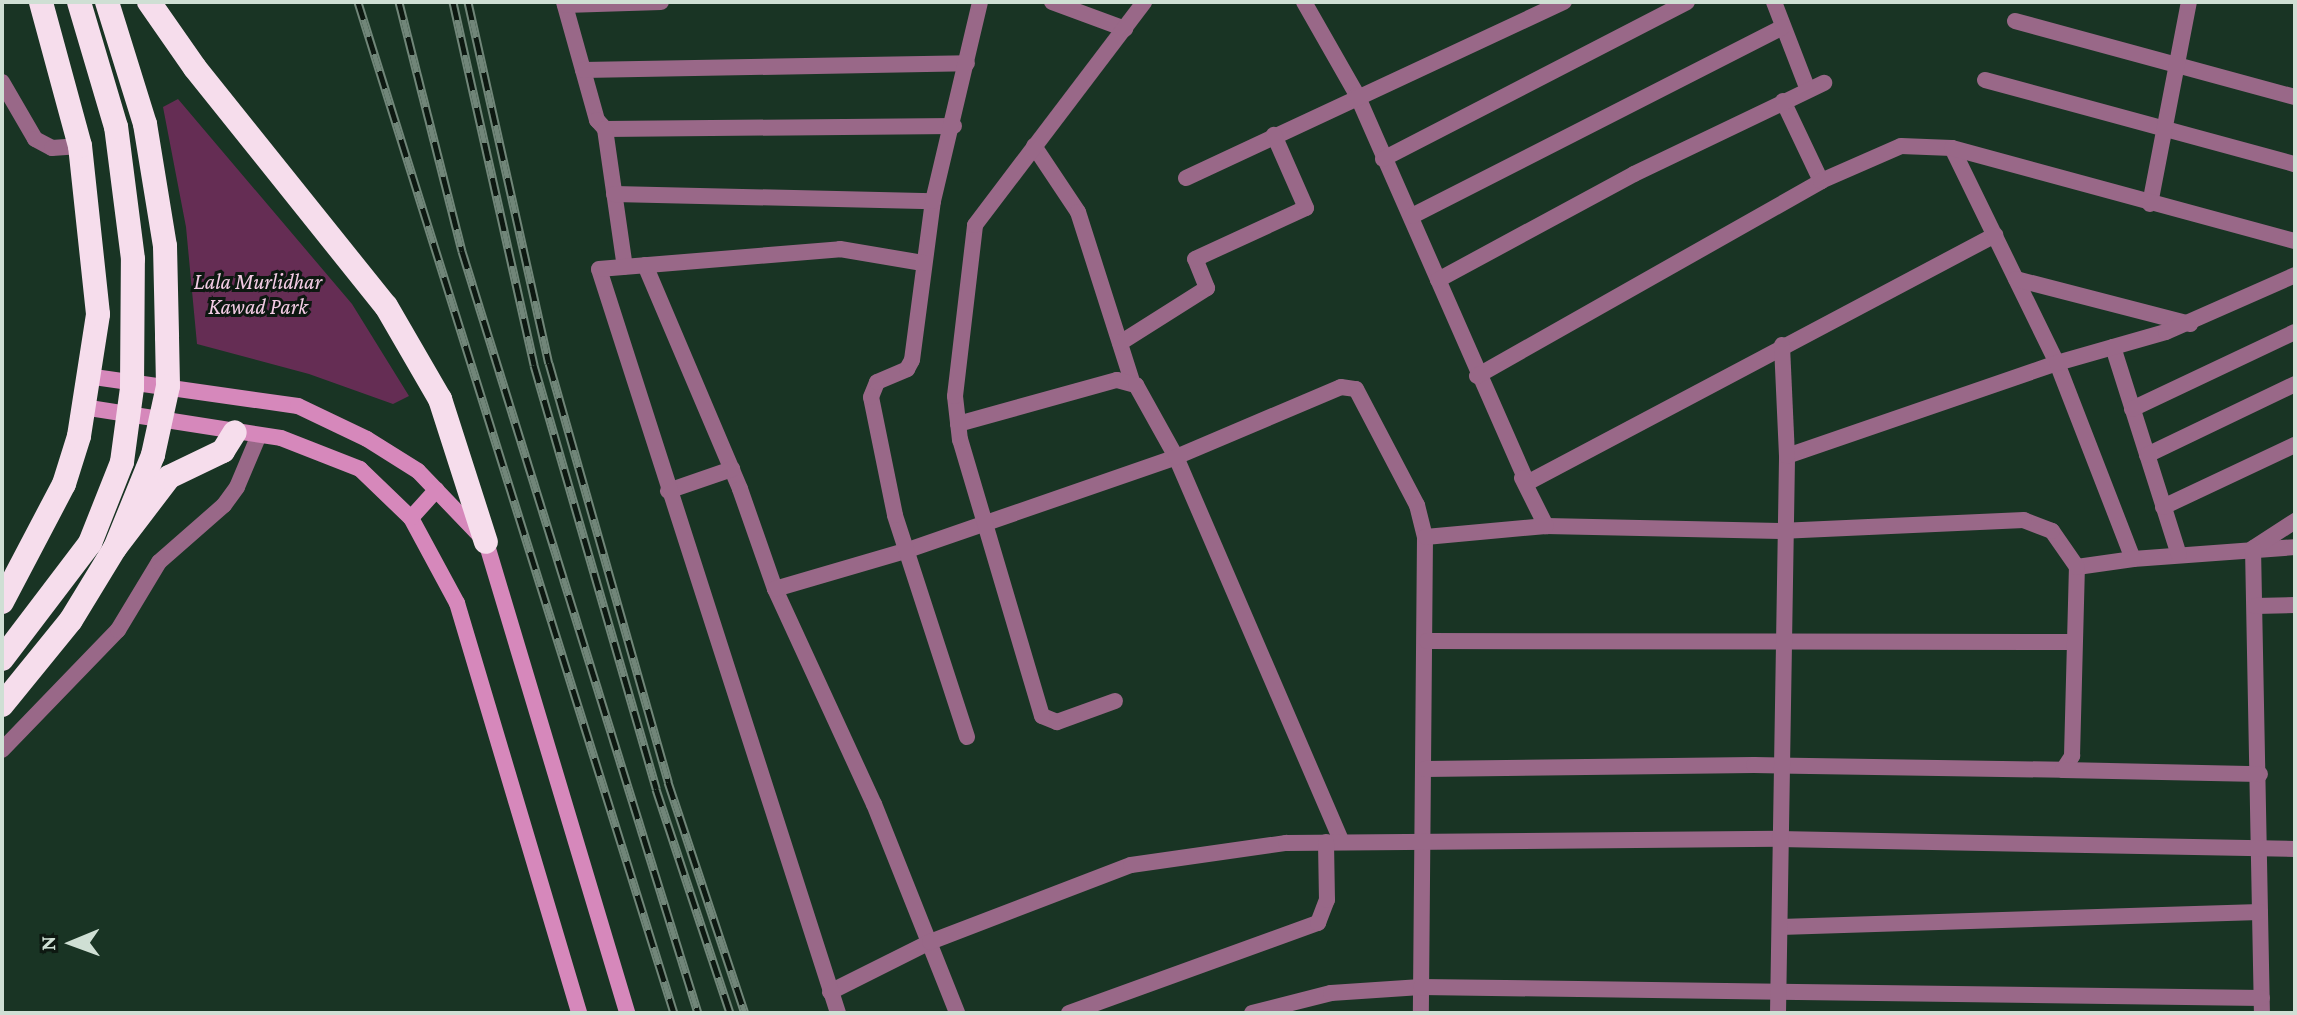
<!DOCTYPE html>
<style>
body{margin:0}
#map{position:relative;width:2297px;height:1015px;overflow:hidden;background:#193424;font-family:"Crimson Pro",serif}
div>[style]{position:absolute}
.green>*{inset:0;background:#652d54}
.street>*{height:16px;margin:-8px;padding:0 8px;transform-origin:8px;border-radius:8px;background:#996888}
.secondary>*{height:16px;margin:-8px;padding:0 8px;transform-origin:8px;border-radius:8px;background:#d688bb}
.highway>*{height:24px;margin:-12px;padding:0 12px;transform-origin:12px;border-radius:12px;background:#f6ddec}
.rail>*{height:9px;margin-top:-4.5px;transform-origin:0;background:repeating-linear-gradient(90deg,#0d1811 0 18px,#718679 0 36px);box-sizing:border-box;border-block:2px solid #718679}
span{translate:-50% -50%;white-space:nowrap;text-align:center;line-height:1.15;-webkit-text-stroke:6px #0d1811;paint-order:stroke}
.park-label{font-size:22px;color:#f4cce5;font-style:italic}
.frame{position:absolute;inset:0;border:4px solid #cfdfd4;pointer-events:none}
.north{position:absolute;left:32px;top:903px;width:80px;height:80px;-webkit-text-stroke:6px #0d1811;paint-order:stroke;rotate:269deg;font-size:22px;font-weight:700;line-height:32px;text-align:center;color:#cfdfd4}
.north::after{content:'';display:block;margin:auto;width:28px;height:36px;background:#cfdfd4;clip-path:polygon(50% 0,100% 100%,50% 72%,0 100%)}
</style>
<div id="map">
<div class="green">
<i style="clip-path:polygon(178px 99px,352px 304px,409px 396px,393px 404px,309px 374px,197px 344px,186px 227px,163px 107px)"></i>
</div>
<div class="street">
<i style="left:564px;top:2px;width:123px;rotate:74.4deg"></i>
<i style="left:597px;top:120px;width:12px;rotate:48deg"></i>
<i style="left:605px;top:129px;width:349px;rotate:-0.5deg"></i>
<i style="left:1052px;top:2px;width:78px;rotate:20.3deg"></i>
<i style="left:1304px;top:2px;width:107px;rotate:60.3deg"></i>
<i style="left:1357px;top:95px;width:424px;rotate:66.3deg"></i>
<i style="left:1527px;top:483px;width:530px;rotate:-27.92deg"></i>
<i style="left:1774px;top:2px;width:94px;rotate:68.9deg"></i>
<i style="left:565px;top:5px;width:96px;rotate:-1.8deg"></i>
<i style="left:2015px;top:21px;width:290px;rotate:15.2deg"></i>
<i style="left:583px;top:70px;width:384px;rotate:-1deg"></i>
<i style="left:1985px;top:80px;width:321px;rotate:15.2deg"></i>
<i style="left:2px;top:82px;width:66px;rotate:59.9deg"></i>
<i style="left:35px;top:139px;width:19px;rotate:28deg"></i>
<i style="left:52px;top:148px;width:28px;rotate:-4deg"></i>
<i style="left:1783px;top:101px;width:89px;rotate:64.6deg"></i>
<i style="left:605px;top:129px;width:139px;rotate:81.8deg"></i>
<i style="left:1034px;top:146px;width:79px;rotate:56.3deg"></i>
<i style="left:1078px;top:212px;width:177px;rotate:72.3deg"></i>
<i style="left:1952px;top:148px;width:239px;rotate:64deg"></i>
<i style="left:2057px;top:363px;width:210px;rotate:68.8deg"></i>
<i style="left:2133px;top:559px;width:162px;rotate:-4.2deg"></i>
<i style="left:1383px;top:159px;width:342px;rotate:-27.3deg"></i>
<i style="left:1186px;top:178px;width:417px;rotate:-25deg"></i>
<i style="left:614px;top:194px;width:319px;rotate:1.3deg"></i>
<i style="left:2150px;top:204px;width:206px;rotate:-79.1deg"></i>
<i style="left:1412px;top:216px;width:416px;rotate:-27deg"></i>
<i style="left:645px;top:265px;width:243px;rotate:67deg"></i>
<i style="left:740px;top:489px;width:106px;rotate:70.7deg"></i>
<i style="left:775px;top:589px;width:237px;rotate:65.3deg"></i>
<i style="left:874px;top:804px;width:225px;rotate:68.3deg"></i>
<i style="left:2016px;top:279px;width:180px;rotate:14.5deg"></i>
<i style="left:1438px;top:280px;width:223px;rotate:-28.4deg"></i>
<i style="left:1634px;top:174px;width:211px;rotate:-25.6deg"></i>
<i style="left:1120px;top:343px;width:103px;rotate:-32.3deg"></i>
<i style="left:1207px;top:288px;width:31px;rotate:-112deg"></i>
<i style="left:1195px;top:259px;width:122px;rotate:-24.7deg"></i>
<i style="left:1306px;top:208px;width:80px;rotate:-113.7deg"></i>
<i style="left:2113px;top:347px;width:218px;rotate:72.4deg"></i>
<i style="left:1477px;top:376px;width:395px;rotate:-29.5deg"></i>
<i style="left:1821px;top:181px;width:87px;rotate:-23.6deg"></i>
<i style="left:1901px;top:146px;width:51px;rotate:2.2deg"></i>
<i style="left:1952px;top:148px;width:355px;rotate:15.2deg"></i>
<i style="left:2132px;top:409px;width:180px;rotate:-25.3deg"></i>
<i style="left:958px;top:424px;width:165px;rotate:-15.5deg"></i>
<i style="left:1117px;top:380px;width:20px;rotate:15deg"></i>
<i style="left:1136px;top:385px;width:82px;rotate:60.9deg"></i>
<i style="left:1176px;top:457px;width:419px;rotate:66.7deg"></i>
<i style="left:2147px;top:455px;width:164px;rotate:-25.6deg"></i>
<i style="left:1787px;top:456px;width:286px;rotate:-19deg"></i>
<i style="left:2057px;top:363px;width:113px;rotate:-15.9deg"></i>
<i style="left:2166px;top:332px;width:141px;rotate:-23.8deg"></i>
<i style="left:1522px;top:478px;width:54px;rotate:63.4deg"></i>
<i style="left:668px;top:491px;width:68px;rotate:-19deg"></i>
<i style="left:2163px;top:507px;width:146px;rotate:-25.2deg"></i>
<i style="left:2255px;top:547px;width:48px;rotate:-33deg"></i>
<i style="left:2253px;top:548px;width:465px;rotate:88.9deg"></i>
<i style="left:2077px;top:567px;width:57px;rotate:-8.1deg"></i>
<i style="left:775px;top:589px;width:139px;rotate:-16.3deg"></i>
<i style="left:908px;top:550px;width:284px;rotate:-19.1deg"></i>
<i style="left:1176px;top:457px;width:179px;rotate:-23deg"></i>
<i style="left:1341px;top:387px;width:15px;rotate:8deg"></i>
<i style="left:1356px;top:389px;width:131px;rotate:62.3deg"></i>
<i style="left:1417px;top:505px;width:33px;rotate:76deg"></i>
<i style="left:1425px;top:537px;width:476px;rotate:90.5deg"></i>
<i style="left:2255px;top:606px;width:40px;rotate:-1.4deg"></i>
<i style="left:1427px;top:641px;width:646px;rotate:0.09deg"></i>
<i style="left:1115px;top:701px;width:62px;rotate:160.1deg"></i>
<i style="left:1057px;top:722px;width:16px;rotate:-158deg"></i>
<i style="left:1042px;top:716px;width:288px;rotate:-106.5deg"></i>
<i style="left:960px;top:440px;width:44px;rotate:-96.5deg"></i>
<i style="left:955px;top:396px;width:172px;rotate:-83.3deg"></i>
<i style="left:975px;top:225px;width:280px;rotate:-52.8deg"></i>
<i style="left:967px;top:737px;width:233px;rotate:-108deg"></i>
<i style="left:895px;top:515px;width:120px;rotate:-101.5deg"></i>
<i style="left:871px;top:397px;width:16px;rotate:-68deg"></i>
<i style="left:877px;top:382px;width:33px;rotate:-23deg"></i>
<i style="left:907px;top:369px;width:10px;rotate:-61deg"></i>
<i style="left:912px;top:360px;width:160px;rotate:-82.5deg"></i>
<i style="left:933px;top:201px;width:204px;rotate:-76.7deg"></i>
<i style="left:2px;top:750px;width:167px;rotate:-46deg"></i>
<i style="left:118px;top:630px;width:79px;rotate:-58.9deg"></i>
<i style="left:159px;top:562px;width:86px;rotate:-41.2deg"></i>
<i style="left:224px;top:505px;width:22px;rotate:-54deg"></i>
<i style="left:237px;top:487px;width:56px;rotate:-67.1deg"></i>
<i style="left:1425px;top:769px;width:329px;rotate:-0.7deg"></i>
<i style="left:1754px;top:765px;width:309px;rotate:0.9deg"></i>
<i style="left:2063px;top:770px;width:17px;rotate:-57deg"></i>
<i style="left:2072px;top:756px;width:189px;rotate:-88.5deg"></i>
<i style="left:2077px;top:567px;width:44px;rotate:-124.8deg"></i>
<i style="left:2052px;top:531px;width:30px;rotate:-159deg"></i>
<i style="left:2024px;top:520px;width:239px;rotate:177.4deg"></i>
<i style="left:1785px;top:531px;width:239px;rotate:-178.8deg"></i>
<i style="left:1546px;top:526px;width:121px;rotate:174.8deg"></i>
<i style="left:2063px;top:770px;width:197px;rotate:1.2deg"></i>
<i style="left:1780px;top:927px;width:480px;rotate:-1.8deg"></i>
<i style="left:830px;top:992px;width:112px;rotate:-26.6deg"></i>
<i style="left:930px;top:942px;width:215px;rotate:-21deg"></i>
<i style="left:1131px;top:865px;width:157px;rotate:-8.1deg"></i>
<i style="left:1286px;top:843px;width:493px;rotate:-0.5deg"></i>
<i style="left:1779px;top:839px;width:516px;rotate:1.11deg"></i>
<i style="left:838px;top:1013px;width:781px;rotate:-107.81deg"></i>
<i style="left:599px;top:269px;width:242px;rotate:-4.7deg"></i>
<i style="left:840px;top:249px;width:84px;rotate:9.6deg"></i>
<i style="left:1069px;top:1013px;width:265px;rotate:-19.9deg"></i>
<i style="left:1318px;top:923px;width:25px;rotate:-69deg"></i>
<i style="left:1327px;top:900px;width:58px;rotate:-91deg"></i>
<i style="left:1252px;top:1013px;width:81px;rotate:-14.2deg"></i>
<i style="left:1331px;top:993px;width:90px;rotate:-3.8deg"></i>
<i style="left:1421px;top:987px;width:841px;rotate:0.75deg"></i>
<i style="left:1778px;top:1013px;width:557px;rotate:-89.07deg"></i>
<i style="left:1787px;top:456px;width:111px;rotate:-92.6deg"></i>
</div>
<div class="secondary">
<i style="left:87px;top:376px;width:213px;rotate:8.1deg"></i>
<i style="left:298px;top:406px;width:76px;rotate:25.6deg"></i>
<i style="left:367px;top:439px;width:60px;rotate:32.1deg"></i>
<i style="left:418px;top:471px;width:98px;rotate:46.2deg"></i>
<i style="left:486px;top:542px;width:492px;rotate:73.3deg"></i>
<i style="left:83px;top:407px;width:200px;rotate:8.9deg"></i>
<i style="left:281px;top:438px;width:85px;rotate:21.4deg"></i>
<i style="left:360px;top:469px;width:71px;rotate:43.9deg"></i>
<i style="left:411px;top:518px;width:97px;rotate:61.6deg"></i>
<i style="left:457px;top:603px;width:428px;rotate:73.4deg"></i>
<i style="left:411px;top:518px;width:38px;rotate:-48deg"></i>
</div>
<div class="highway">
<i style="left:107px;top:2px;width:128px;rotate:72.7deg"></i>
<i style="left:145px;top:124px;width:124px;rotate:80.7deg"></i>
<i style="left:165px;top:246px;width:91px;rotate:88.7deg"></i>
<i style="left:167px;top:337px;width:49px;rotate:88.8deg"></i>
<i style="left:168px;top:386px;width:71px;rotate:102.3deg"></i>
<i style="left:153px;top:455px;width:100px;rotate:112.2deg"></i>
<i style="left:149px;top:2px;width:80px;rotate:55.1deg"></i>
<i style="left:195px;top:68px;width:305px;rotate:51.3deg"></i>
<i style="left:386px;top:306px;width:108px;rotate:59.9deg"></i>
<i style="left:440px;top:399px;width:150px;rotate:72.2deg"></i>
<i style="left:2px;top:602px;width:133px;rotate:-62.3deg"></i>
<i style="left:64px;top:484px;width:50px;rotate:-72.6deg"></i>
<i style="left:79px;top:436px;width:123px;rotate:-81.1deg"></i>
<i style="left:98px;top:314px;width:169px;rotate:-96.1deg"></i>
<i style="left:80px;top:146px;width:149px;rotate:-105.2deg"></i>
<i style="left:2px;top:659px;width:146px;rotate:-52.8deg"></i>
<i style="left:90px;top:543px;width:87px;rotate:-68.4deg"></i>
<i style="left:122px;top:462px;width:75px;rotate:-82.3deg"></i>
<i style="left:132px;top:388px;width:129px;rotate:-89.6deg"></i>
<i style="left:133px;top:259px;width:133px;rotate:-97.3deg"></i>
<i style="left:116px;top:127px;width:130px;rotate:-106.5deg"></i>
<i style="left:2px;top:705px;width:109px;rotate:-50.9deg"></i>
<i style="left:71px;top:620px;width:84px;rotate:-58.6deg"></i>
<i style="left:115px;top:548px;width:89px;rotate:-52.7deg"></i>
<i style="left:169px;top:477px;width:60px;rotate:-25.7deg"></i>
<i style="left:223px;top:451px;width:22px;rotate:-58deg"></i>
</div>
<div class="rail">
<i style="left:358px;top:2px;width:1059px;rotate:72.64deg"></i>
<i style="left:399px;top:2px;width:257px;rotate:75.8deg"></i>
<i style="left:462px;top:251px;width:798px;rotate:72.79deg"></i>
<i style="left:453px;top:2px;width:372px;rotate:77.4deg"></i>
<i style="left:534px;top:365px;width:441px;rotate:73.9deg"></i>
<i style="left:656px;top:789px;width:236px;rotate:71.7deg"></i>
<i style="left:468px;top:2px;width:370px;rotate:77.4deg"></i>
<i style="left:549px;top:363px;width:436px;rotate:74.1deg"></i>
<i style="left:668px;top:782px;width:243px;rotate:71.6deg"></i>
</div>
<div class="park-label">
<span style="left:258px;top:294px">Lala Murlidhar<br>Kawad Park</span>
</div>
<div class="frame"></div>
<div class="north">N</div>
</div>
